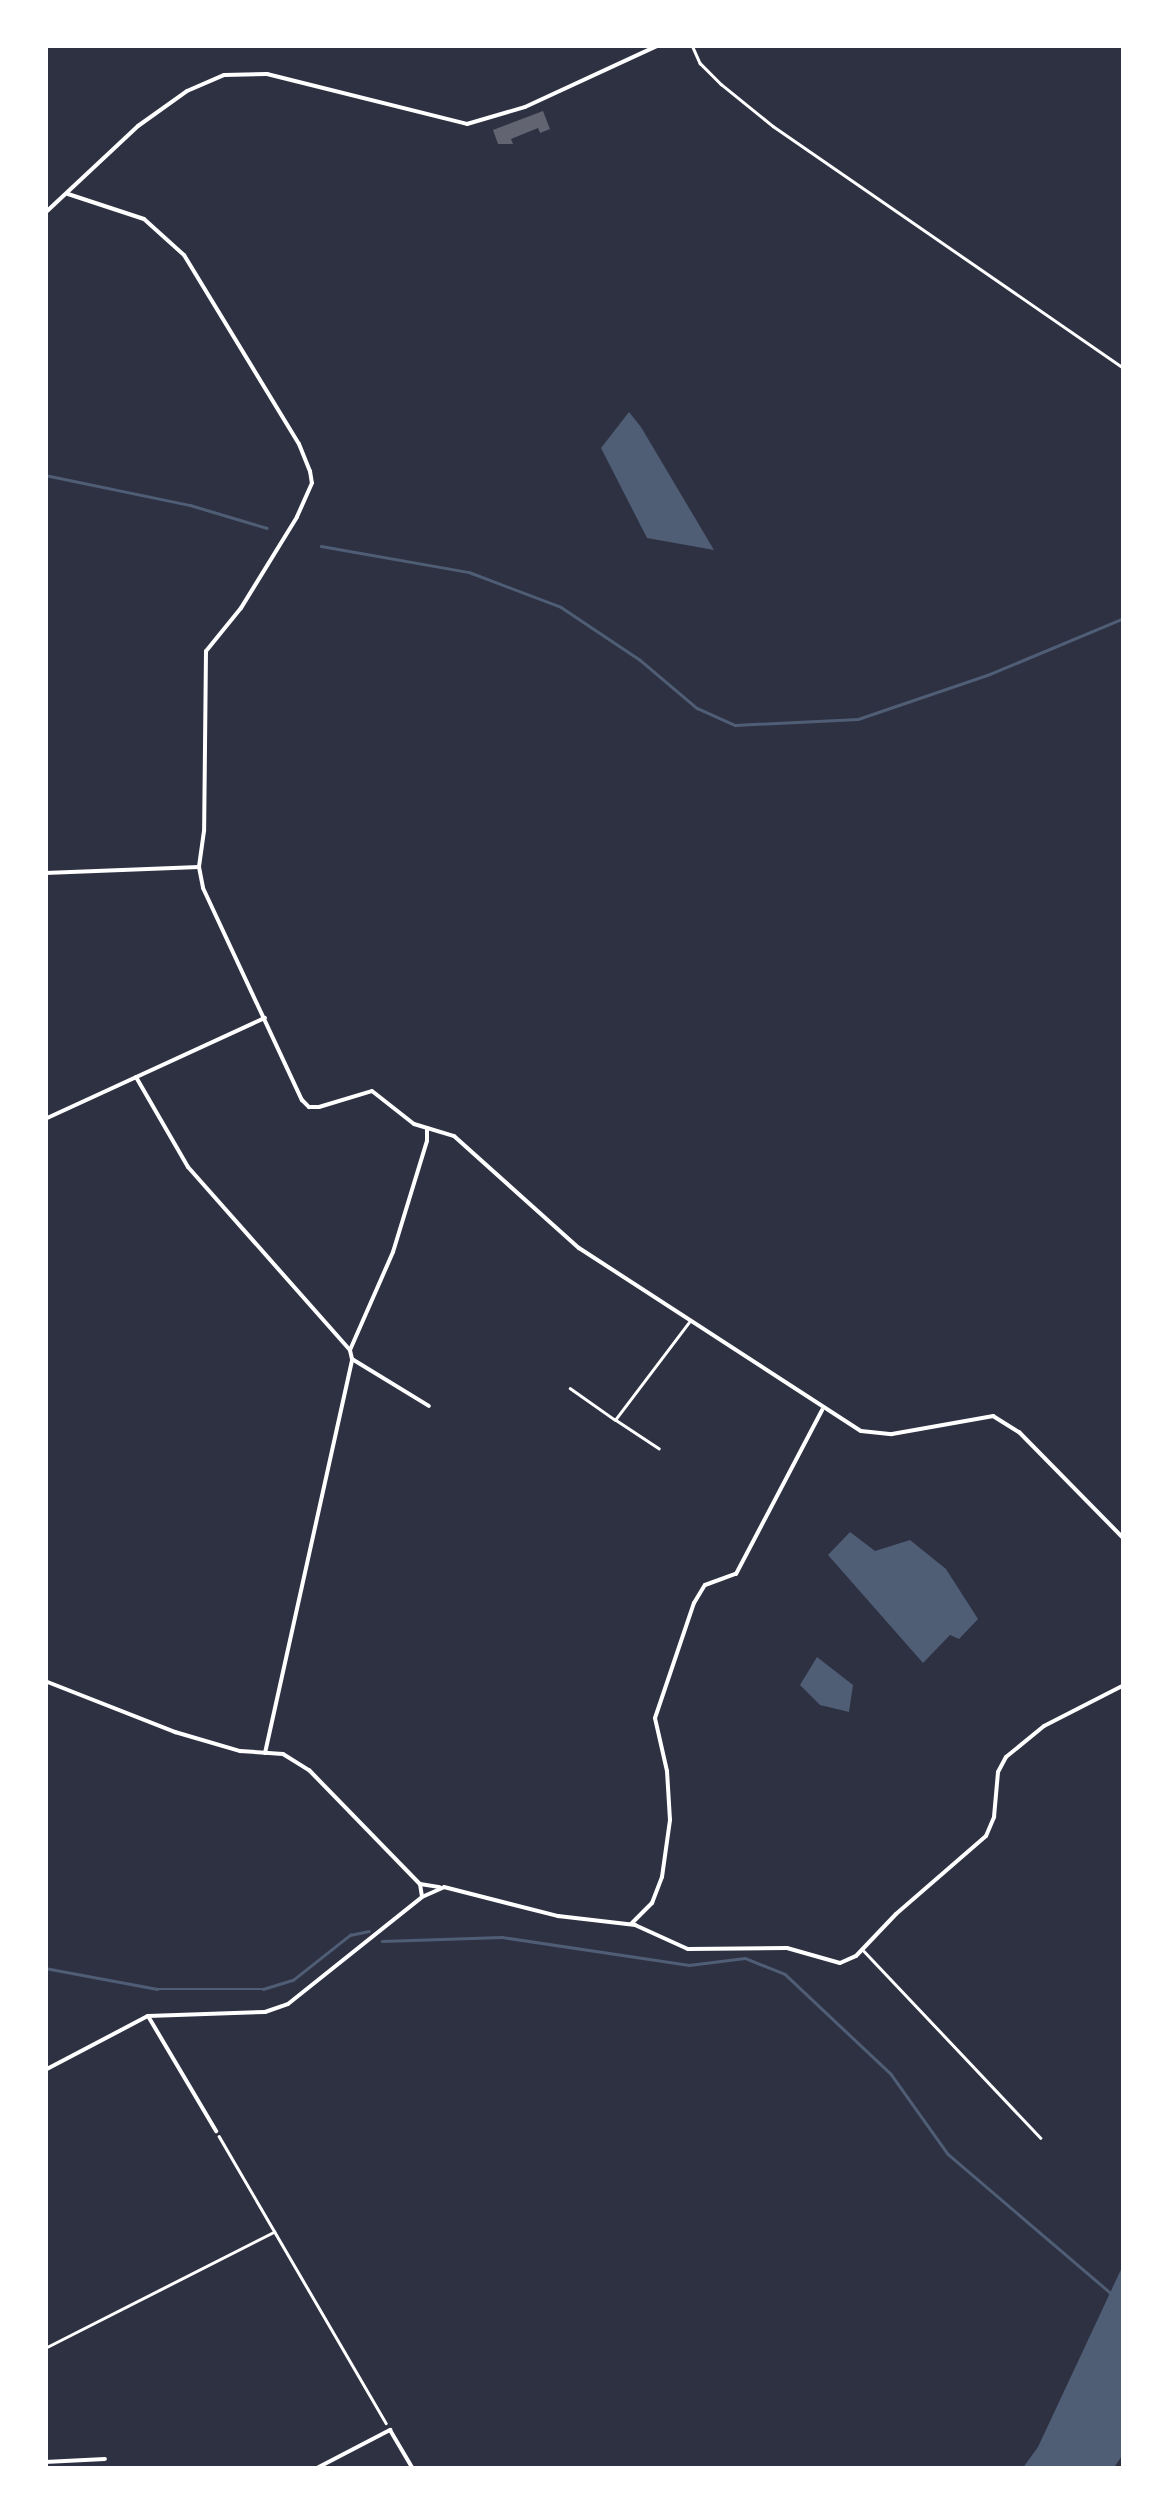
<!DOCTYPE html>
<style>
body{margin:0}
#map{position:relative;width:1169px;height:2514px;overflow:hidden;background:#2d3142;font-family:Spectral,serif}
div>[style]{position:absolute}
.water>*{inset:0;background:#4f5d75}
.stream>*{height:2.5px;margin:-1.25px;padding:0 1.25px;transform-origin:1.25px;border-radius:1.25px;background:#4f5d75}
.building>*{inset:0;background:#626471}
.path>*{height:2.5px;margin:-1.25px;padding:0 1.25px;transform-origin:1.25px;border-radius:1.25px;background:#fff}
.service>*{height:2.5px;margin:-1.25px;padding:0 1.25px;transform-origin:1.25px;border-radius:1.25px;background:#fff}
.minor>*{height:4px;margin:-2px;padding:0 2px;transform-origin:2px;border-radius:2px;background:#fff}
span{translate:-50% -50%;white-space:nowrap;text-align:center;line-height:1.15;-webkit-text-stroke:8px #fff;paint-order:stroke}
.frame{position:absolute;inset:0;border:48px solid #fff;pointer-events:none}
</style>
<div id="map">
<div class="water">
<i style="clip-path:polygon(629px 412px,641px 427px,714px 550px,647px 538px,601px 448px)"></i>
<i style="clip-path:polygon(850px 1532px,875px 1551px,910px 1540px,946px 1569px,978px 1619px,959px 1639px,950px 1635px,923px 1663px,828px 1555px)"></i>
<i style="clip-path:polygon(817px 1657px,853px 1685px,849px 1712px,820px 1705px,800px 1685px)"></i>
<i style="clip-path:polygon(1124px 2263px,1124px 2453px,1113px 2469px,1022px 2469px,1038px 2447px)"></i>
</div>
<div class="stream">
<i style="left:45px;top:475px;width:148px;rotate:11.7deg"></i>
<i style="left:190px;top:505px;width:80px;rotate:16.6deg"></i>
<i style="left:321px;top:546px;width:150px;rotate:10deg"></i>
<i style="left:469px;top:572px;width:98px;rotate:20.8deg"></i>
<i style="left:561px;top:607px;width:94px;rotate:33.7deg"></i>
<i style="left:639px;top:659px;width:76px;rotate:40.2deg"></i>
<i style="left:697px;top:708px;width:42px;rotate:24.1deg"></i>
<i style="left:735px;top:725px;width:123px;rotate:-2.8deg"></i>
<i style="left:858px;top:719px;width:139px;rotate:-18.8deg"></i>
<i style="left:990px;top:674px;width:145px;rotate:-22.7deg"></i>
<i style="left:382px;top:1941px;width:120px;rotate:-1.9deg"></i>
<i style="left:502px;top:1937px;width:189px;rotate:8.5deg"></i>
<i style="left:689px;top:1965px;width:56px;rotate:-7.1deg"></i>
<i style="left:745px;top:1958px;width:43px;rotate:21.8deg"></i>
<i style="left:785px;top:1974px;width:146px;rotate:43.3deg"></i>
<i style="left:891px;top:2074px;width:98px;rotate:54.5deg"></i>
<i style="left:948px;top:2154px;width:216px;rotate:40.5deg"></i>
<i style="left:45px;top:1968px;width:114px;rotate:10.6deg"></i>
<i style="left:157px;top:1989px;width:106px"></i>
<i style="left:263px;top:1989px;width:31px;rotate:-17deg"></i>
<i style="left:293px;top:1980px;width:73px;rotate:-38.3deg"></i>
<i style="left:350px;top:1935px;width:19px;rotate:-12deg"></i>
</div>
<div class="building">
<i style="clip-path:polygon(543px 111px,550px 129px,540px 133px,538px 128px,511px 139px,513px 144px,498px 144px,493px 130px)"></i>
</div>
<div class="path">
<i style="left:692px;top:45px;width:20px;rotate:66deg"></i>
<i style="left:700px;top:63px;width:30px;rotate:45deg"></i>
<i style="left:721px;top:84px;width:67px;rotate:38.9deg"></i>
<i style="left:773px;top:126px;width:426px;rotate:34.6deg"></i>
<i style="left:219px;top:2136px;width:332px;rotate:59.8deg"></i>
<i style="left:45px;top:2348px;width:257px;rotate:-26.9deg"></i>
</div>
<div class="service">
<i style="left:570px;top:1388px;width:54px;rotate:35.2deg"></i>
<i style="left:659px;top:1449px;width:53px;rotate:-146.6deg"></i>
<i style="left:615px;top:1420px;width:123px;rotate:-52.9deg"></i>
<i style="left:864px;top:1951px;width:257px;rotate:46.6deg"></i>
</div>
<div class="minor">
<i style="left:68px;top:194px;width:80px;rotate:18.2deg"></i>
<i style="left:144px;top:219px;width:54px;rotate:42deg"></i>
<i style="left:184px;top:255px;width:221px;rotate:58.7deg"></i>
<i style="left:299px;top:444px;width:29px;rotate:68deg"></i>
<i style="left:310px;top:471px;width:12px;rotate:81deg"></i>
<i style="left:312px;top:483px;width:37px;rotate:114deg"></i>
<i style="left:297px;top:517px;width:107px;rotate:121.6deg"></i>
<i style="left:241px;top:608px;width:55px;rotate:129.1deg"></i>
<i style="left:206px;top:651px;width:180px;rotate:90.6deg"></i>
<i style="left:204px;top:831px;width:36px;rotate:98deg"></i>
<i style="left:199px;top:867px;width:21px;rotate:79deg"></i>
<i style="left:203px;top:888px;width:234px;rotate:65deg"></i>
<i style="left:302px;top:1100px;width:10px;rotate:45deg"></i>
<i style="left:309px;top:1107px;width:10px"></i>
<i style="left:319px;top:1107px;width:55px;rotate:-16.8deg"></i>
<i style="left:372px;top:1091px;width:53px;rotate:38.2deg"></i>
<i style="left:414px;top:1124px;width:42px;rotate:16.7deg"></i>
<i style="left:454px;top:1136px;width:168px;rotate:41.9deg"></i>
<i style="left:579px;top:1248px;width:336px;rotate:33deg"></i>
<i style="left:861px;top:1431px;width:31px;rotate:6deg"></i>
<i style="left:892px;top:1434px;width:103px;rotate:-10.1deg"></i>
<i style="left:993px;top:1416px;width:31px;rotate:32deg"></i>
<i style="left:1019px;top:1432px;width:150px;rotate:45.5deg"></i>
<i style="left:45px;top:213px;width:127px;rotate:-43.1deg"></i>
<i style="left:138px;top:126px;width:60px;rotate:-35.5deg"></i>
<i style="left:187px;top:91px;width:40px;rotate:-23.4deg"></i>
<i style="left:224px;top:75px;width:43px;rotate:-1.3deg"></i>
<i style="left:267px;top:74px;width:206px;rotate:14deg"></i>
<i style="left:467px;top:124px;width:60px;rotate:-16.3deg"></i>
<i style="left:525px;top:107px;width:148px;rotate:-24.8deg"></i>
<i style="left:45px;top:873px;width:154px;rotate:-2.2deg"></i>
<i style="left:136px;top:1077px;width:104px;rotate:60deg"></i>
<i style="left:188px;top:1167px;width:244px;rotate:48.5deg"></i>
<i style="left:45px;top:1119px;width:242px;rotate:-24.7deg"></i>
<i style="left:352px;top:1359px;width:90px;rotate:31.4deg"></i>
<i style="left:45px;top:1681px;width:140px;rotate:21.4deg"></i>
<i style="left:175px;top:1732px;width:68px;rotate:16.3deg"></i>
<i style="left:240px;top:1751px;width:43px;rotate:4deg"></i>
<i style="left:283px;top:1754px;width:31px;rotate:32deg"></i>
<i style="left:309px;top:1770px;width:159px;rotate:45.8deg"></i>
<i style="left:420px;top:1884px;width:13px;rotate:81deg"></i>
<i style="left:422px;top:1897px;width:24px;rotate:-24deg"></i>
<i style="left:444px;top:1887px;width:118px;rotate:14.3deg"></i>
<i style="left:558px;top:1916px;width:78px;rotate:6.7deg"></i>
<i style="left:635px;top:1925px;width:58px;rotate:24.4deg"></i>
<i style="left:688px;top:1949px;width:99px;rotate:-0.6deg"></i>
<i style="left:787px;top:1948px;width:55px;rotate:15.8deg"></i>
<i style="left:840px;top:1963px;width:17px;rotate:-24deg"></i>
<i style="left:856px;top:1956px;width:58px;rotate:-46.4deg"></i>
<i style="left:896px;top:1914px;width:119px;rotate:-40.9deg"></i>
<i style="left:986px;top:1836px;width:21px;rotate:-67deg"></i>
<i style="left:994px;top:1817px;width:45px;rotate:-84.9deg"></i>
<i style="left:998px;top:1772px;width:17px;rotate:-62deg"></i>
<i style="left:1006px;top:1757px;width:49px;rotate:-39.2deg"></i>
<i style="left:1044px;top:1726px;width:90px;rotate:-27.1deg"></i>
<i style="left:265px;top:1753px;width:403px;rotate:-77.5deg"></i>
<i style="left:352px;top:1359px;width:9px;rotate:-103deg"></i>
<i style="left:350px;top:1350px;width:107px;rotate:-66.3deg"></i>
<i style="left:393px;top:1252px;width:116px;rotate:-73deg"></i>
<i style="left:427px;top:1141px;width:13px;rotate:-90deg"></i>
<i style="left:420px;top:1884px;width:20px;rotate:9deg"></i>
<i style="left:631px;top:1924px;width:30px;rotate:-45deg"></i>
<i style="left:652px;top:1903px;width:28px;rotate:-69deg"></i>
<i style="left:662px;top:1877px;width:58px;rotate:-82deg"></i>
<i style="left:670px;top:1820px;width:49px;rotate:-93.5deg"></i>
<i style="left:667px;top:1771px;width:54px;rotate:-102.8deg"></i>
<i style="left:655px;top:1718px;width:121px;rotate:-71.3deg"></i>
<i style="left:694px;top:1603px;width:21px;rotate:-59deg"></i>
<i style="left:705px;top:1585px;width:33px;rotate:-20deg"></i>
<i style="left:736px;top:1574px;width:185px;rotate:-62.3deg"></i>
<i style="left:148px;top:2016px;width:134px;rotate:59.4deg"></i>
<i style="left:45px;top:2070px;width:116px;rotate:-27.7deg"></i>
<i style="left:148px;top:2016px;width:117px;rotate:-2deg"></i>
<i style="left:265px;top:2012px;width:24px;rotate:-19deg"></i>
<i style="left:288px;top:2004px;width:171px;rotate:-38.6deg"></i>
<i style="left:45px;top:2462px;width:60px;rotate:-2.9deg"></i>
<i style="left:315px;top:2469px;width:85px;rotate:-27.5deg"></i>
<i style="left:390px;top:2430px;width:45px;rotate:59.5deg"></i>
</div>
<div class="frame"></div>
</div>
